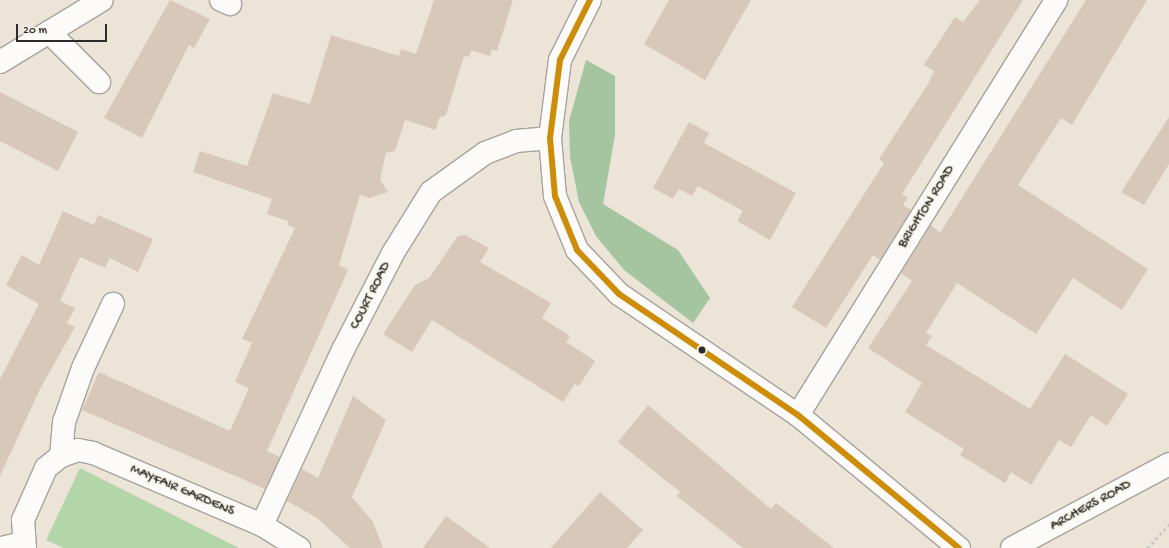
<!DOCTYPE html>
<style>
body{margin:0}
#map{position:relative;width:1169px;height:548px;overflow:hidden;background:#ede4d8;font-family:"Gochi Hand",sans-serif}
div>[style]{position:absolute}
.green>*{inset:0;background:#b2d5aa}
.forest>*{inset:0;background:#a4c5a0}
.building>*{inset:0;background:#d7c8ba}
.path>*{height:2.5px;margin-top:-1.25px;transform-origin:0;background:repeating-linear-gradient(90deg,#cbc9c6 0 3px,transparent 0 6px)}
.roads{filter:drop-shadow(1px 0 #a7a29b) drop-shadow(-1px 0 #a7a29b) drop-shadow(0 1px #a7a29b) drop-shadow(0 -1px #a7a29b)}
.minor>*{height:22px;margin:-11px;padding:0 11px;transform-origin:11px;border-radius:11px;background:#fcfbf9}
.bus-1>*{height:6px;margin:-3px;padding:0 3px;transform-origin:3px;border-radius:3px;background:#ce8d09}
.dots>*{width:11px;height:11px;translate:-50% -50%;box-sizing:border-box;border:2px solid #f7f3e8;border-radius:50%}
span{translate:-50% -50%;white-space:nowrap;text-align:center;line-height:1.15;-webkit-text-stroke:3.5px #f7f3e8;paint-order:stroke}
.street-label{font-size:14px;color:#2b2b2b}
.scale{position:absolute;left:16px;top:24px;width:91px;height:18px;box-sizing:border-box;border:2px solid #2b2b2b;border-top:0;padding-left:5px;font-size:12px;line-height:14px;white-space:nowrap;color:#2b2b2b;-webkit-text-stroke:3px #f7f3e8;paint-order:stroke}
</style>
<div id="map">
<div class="green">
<i style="clip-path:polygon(80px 468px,239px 548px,64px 548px,46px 540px)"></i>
</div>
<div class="forest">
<i style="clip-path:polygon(586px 60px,615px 76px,615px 135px,603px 204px,678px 250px,710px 298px,693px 323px,624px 270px,596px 236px,579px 202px,570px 157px,569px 121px)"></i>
</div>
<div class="building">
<i style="clip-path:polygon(170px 0,210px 19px,194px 48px,189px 45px,142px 138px,104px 118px)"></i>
<i style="clip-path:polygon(434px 0,513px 0,497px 51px,492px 49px,490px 56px,471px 50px,469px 57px,464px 56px,446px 115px,439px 118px,436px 130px,405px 120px,395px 151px,386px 153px,380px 180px,388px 192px,369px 198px,360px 195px,339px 265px,348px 270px,267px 451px,280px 457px,265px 489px,82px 410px,99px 372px,230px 431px,249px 388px,235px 382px,252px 343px,242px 339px,295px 228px,287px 225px,288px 221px,267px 214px,272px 199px,193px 172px,200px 151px,247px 166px,273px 93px,310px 104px,331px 35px,399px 56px,401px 49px,416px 54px)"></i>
<i style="clip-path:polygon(669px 0,751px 0,705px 80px,644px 44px)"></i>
<i style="clip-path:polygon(980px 0,1023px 0,902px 194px,908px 197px,903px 205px,911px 210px,880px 260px,873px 255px,826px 328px,792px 307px,884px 163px,879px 159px,928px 84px,934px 71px,924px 65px,955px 17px,963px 22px)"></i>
<i style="clip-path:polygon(1086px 0,1147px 0,1072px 125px,1061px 118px,1018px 185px,1148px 269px,1122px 310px,1073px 278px,1036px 334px,957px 283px,926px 333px,932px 336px,926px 345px,1030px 409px,1065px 354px,1128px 394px,1107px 426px,1091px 415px,1071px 447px,1059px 440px,1031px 485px,1011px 472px,1005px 483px,960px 455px,964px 449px,905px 412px,922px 383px,868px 348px,912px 281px,901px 273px,931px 225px,940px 233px)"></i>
<i style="clip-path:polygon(0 92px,78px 132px,58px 171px,0 141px)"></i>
<i style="clip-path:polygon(1169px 117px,1169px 164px,1144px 205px,1121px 192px)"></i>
<i style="clip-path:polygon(689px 122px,709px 133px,704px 143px,796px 193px,770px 240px,737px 221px,743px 211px,698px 186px,692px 196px,679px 189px,673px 199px,653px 188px)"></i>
<i style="clip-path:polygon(63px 211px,94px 225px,98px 215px,153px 239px,138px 272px,110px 258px,105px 268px,80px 257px,60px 301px,75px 308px,67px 323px,75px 327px,40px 389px,0 476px,0 379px,39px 304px,6px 285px,22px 255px,39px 265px)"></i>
<i style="clip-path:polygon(465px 235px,489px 248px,480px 262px,551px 303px,542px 318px,570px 336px,566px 342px,595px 361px,579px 386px,575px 384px,563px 402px,432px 320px,412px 352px,383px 334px,415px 285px,429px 278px,458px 236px)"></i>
<i style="clip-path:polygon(353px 396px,386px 420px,352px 497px,373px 522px,383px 548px,350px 548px,317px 518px,287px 501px,302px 469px,318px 478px)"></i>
<i style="clip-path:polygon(648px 405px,771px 509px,776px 503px,834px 548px,743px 548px,677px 496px,680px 492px,618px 442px)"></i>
<i style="clip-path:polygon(600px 492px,643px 530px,627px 548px,551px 548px)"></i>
<i style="clip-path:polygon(446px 516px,490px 548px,423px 548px)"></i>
</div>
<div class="path">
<i style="left:1147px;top:548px;width:33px;rotate:-47deg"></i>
</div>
<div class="roads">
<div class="minor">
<i style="left:221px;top:0;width:10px;rotate:24deg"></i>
<i style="left:590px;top:0;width:67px;rotate:116.6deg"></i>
<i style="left:560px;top:60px;width:79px;rotate:97.3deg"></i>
<i style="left:550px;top:138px;width:58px;rotate:85.1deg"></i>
<i style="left:555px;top:196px;width:58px;rotate:67.8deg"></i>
<i style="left:577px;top:250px;width:61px;rotate:46.3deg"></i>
<i style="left:619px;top:294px;width:216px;rotate:34.1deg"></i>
<i style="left:798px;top:415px;width:209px;rotate:39.6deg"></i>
<i style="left:49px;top:32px;width:71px;rotate:45deg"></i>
<i style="left:0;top:62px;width:119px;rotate:-31.3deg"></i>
<i style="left:798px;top:415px;width:489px;rotate:-58.1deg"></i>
<i style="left:61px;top:456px;width:34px;rotate:-85deg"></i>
<i style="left:64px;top:422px;width:57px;rotate:-70.6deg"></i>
<i style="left:83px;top:368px;width:71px;rotate:-64.9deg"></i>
<i style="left:262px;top:525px;width:193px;rotate:-65.2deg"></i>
<i style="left:343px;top:350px;width:109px;rotate:-62.7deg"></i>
<i style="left:393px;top:253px;width:72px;rotate:-58.1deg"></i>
<i style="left:431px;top:192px;width:67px;rotate:-35.8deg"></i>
<i style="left:485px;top:153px;width:33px;rotate:-21deg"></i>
<i style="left:516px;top:141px;width:34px;rotate:-5deg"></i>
<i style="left:2px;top:548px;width:21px;rotate:-14deg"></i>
<i style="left:25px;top:548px;width:28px;rotate:-94deg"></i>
<i style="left:23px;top:520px;width:57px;rotate:-66.1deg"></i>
<i style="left:46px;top:468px;width:19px;rotate:-39deg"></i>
<i style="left:61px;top:456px;width:18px;rotate:-19deg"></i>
<i style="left:78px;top:450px;width:15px;rotate:11deg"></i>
<i style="left:93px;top:453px;width:184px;rotate:23.1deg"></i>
<i style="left:262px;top:525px;width:44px;rotate:31.9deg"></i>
<i style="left:1012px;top:548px;width:178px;rotate:-28.1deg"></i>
</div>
</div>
<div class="bus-1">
<i style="left:590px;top:0;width:67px;rotate:116.6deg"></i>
<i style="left:560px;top:60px;width:79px;rotate:97.3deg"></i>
<i style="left:550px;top:138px;width:58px;rotate:85.1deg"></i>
<i style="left:555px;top:196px;width:58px;rotate:67.8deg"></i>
<i style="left:577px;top:250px;width:61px;rotate:46.3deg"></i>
<i style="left:619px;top:294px;width:216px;rotate:34.1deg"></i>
<i style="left:798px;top:415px;width:209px;rotate:39.6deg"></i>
</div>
<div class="dots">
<i style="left:702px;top:350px;background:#2b2b2b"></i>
</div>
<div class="street-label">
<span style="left:927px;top:207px;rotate:-58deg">BRIGHTON ROAD</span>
<span style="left:371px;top:296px;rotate:-63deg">COURT ROAD</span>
<span style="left:182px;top:491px;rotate:23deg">MAYFAIR GARDENS</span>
<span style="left:1091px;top:506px;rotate:-29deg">ARCHERS ROAD</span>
</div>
<div class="scale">20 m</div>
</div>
